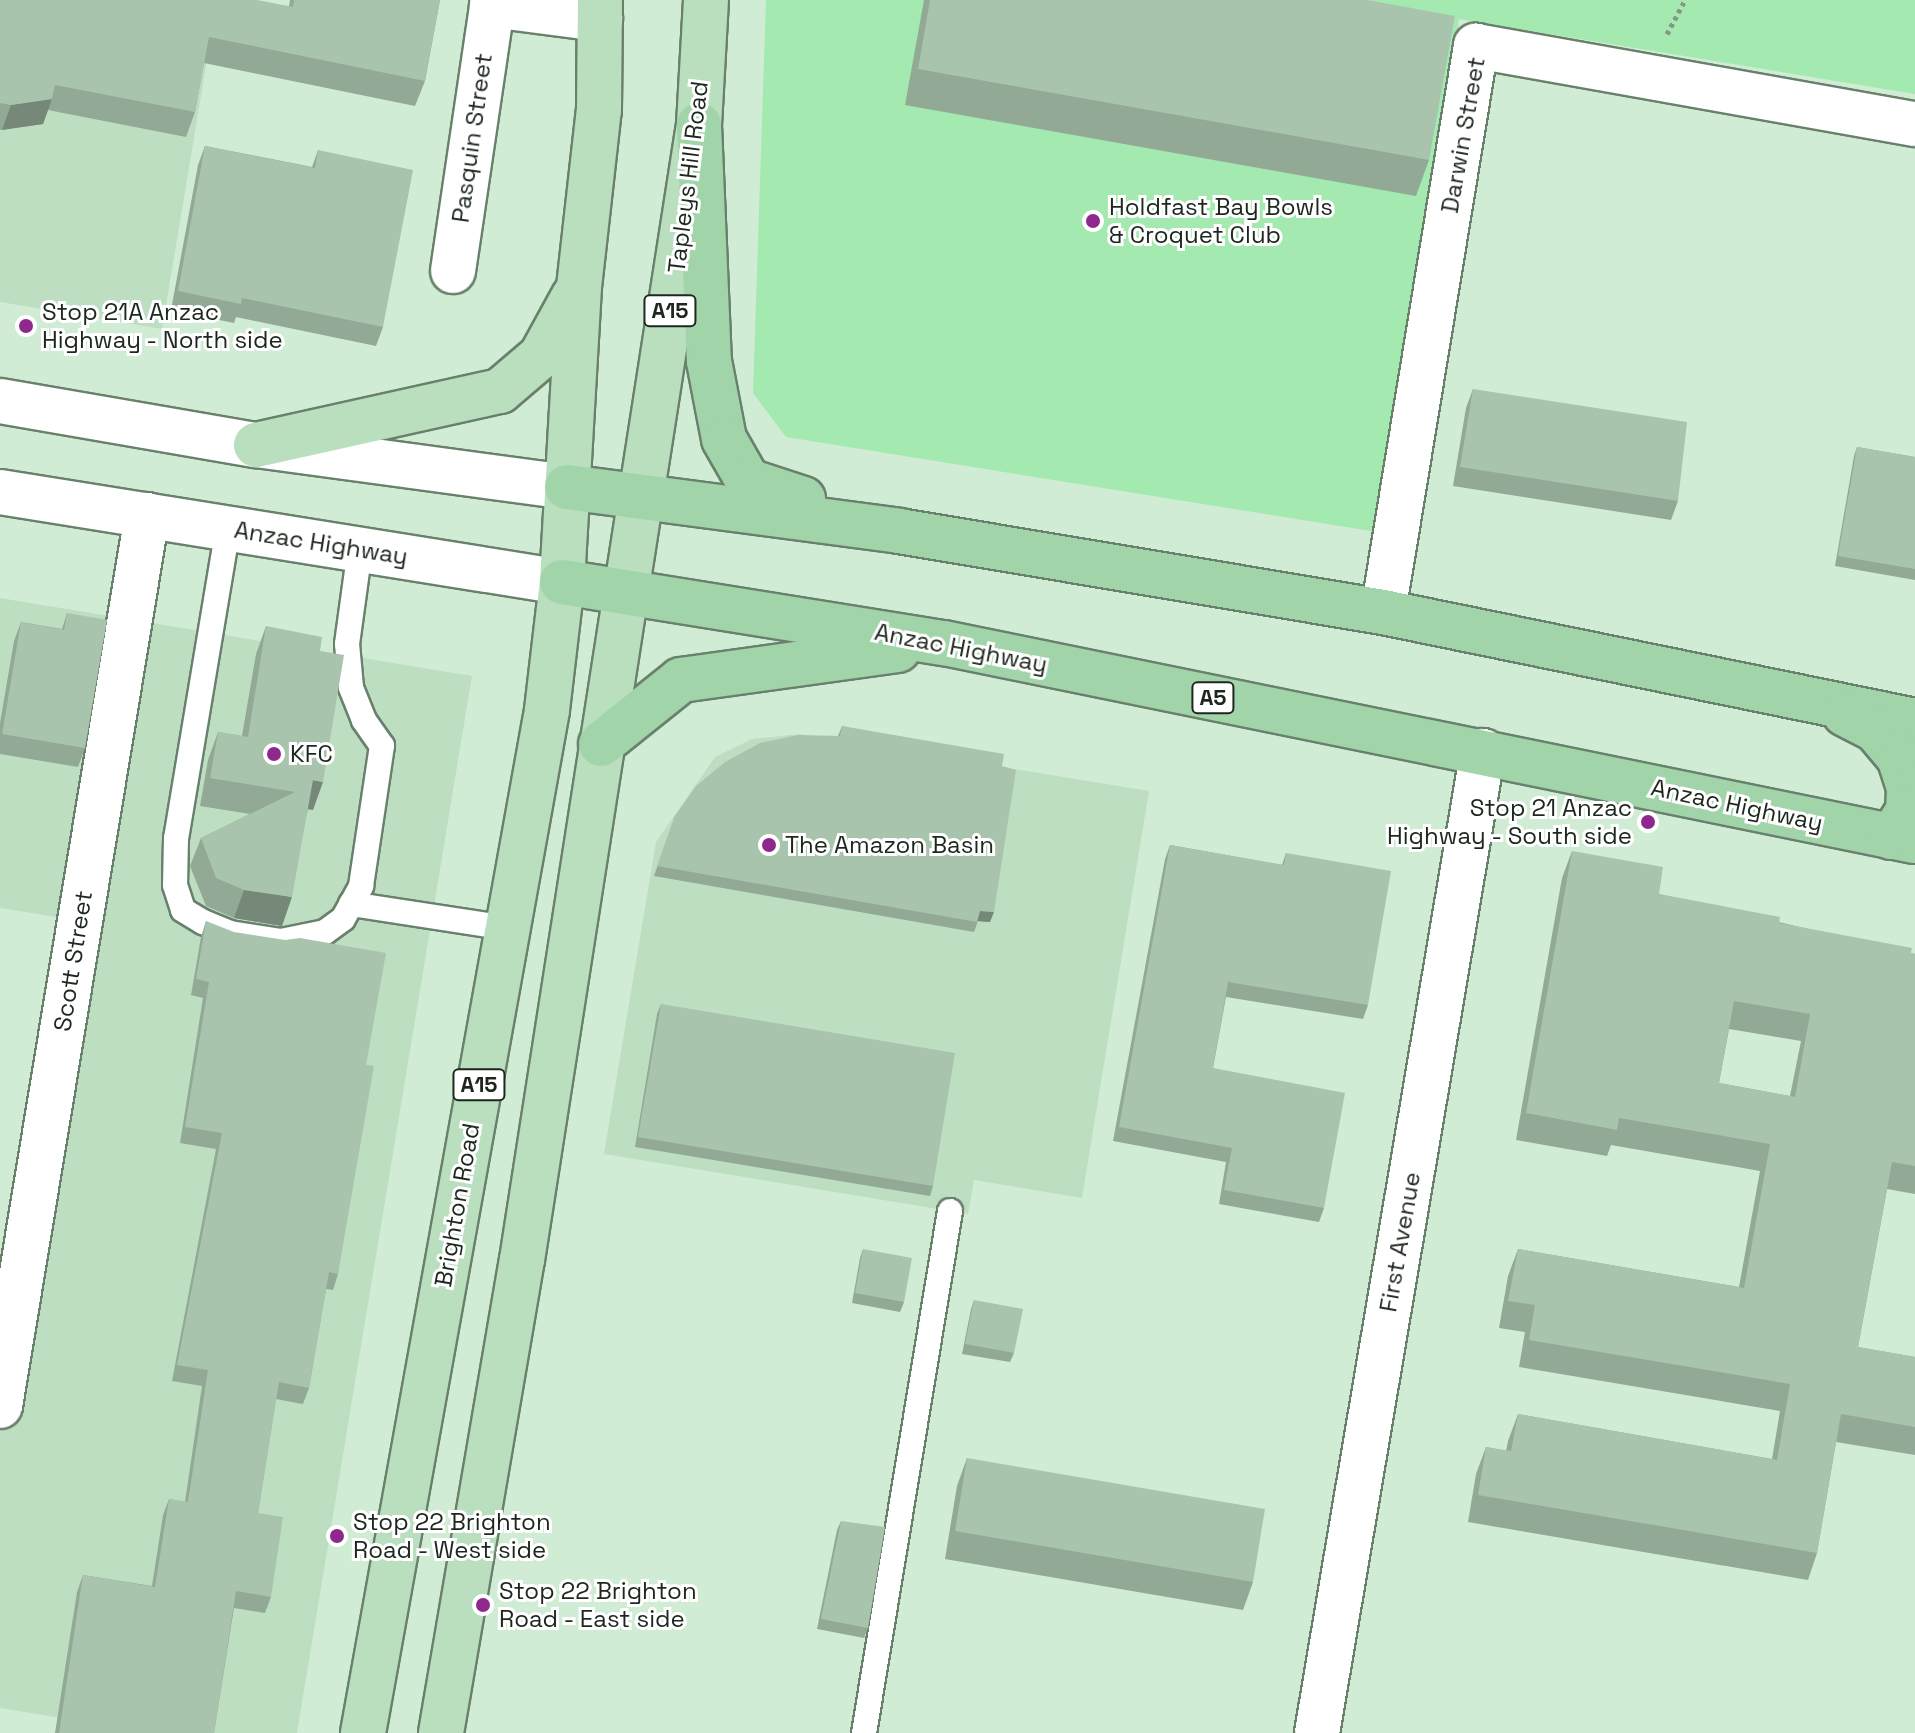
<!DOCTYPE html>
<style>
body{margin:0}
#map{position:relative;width:1915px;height:1733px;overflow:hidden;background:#d1ecd4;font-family:"Space Grotesk",sans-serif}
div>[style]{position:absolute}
.built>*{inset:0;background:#bedec2}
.green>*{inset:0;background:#a4e9af}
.path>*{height:5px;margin-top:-2.5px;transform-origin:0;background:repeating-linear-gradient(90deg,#839786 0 4px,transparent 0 8px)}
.roads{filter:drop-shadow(2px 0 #69816c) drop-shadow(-2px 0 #69816c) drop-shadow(0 2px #69816c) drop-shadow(0 -2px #69816c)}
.service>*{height:24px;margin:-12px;padding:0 12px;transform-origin:12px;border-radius:12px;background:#fff}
.minor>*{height:44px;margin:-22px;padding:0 22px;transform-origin:22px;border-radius:22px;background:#fff}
.tertiary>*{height:44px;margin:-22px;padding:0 22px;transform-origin:22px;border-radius:22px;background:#fff}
.primary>*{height:44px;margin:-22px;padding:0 22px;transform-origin:22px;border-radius:22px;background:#b9dfbf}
.trunk>*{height:44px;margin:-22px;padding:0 22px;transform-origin:22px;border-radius:22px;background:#a2d4aa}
.wall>*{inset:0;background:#91a995}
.shaded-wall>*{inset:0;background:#768979}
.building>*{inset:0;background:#a9c4ad}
.dots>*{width:22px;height:22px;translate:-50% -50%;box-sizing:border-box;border:4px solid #fff;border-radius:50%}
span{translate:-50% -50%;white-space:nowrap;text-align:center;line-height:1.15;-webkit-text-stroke:6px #fff;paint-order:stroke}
.shield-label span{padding:2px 6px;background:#fff;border:2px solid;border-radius:6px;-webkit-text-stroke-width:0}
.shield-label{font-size:22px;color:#1d271e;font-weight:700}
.street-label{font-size:24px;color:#1d271e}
.poi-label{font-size:24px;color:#1d271e}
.left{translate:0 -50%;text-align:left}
.right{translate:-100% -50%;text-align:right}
</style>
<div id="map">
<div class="built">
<i style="clip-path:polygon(0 0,217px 0,162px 329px,0 302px)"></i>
<i style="clip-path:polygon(0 598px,472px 676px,297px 1733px,151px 1733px,0 1708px,0 1304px,63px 918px,0 908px)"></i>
<i style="clip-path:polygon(800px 734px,1149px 791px,1082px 1198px,974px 1180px,968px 1214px,604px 1154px,656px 842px,715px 757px,752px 739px)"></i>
</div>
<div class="green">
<i style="clip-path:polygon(766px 0,1915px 0,1915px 94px,1459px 19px,1377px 532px,786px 437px,753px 393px)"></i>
</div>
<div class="path">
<i style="left:1667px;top:34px;width:38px;rotate:-62deg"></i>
</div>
<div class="roads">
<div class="service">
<i style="left:228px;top:528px;width:314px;rotate:99.5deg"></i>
<i style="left:176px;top:838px;width:47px;rotate:91.2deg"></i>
<i style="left:175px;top:885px;width:26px;rotate:72deg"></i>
<i style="left:183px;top:910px;width:23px;rotate:31deg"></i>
<i style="left:203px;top:922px;width:29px;rotate:22deg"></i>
<i style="left:230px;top:933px;width:52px;rotate:8.9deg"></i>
<i style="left:281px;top:941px;width:45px;rotate:-11.6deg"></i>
<i style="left:325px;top:932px;width:22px;rotate:-36deg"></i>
<i style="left:343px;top:919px;width:38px;rotate:-61deg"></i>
<i style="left:361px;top:886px;width:142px;rotate:-81.5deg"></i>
<i style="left:382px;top:746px;width:32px;rotate:-125deg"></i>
<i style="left:364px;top:720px;width:35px;rotate:-112deg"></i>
<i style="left:351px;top:687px;width:43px;rotate:-95.3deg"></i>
<i style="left:347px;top:644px;width:96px;rotate:-82.2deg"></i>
<i style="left:351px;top:904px;width:159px;rotate:8.7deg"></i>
<i style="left:864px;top:1733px;width:529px;rotate:-80.64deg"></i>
</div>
<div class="minor">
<i style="left:492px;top:5px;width:109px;rotate:7.4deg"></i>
<i style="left:453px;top:271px;width:274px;rotate:-81.6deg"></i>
<i style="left:1383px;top:612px;width:574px;rotate:-80.67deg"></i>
<i style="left:1476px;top:46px;width:446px;rotate:10.1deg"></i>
<i style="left:0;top:1406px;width:903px;rotate:-80.63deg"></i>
<i style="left:1317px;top:1733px;width:996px;rotate:-80.41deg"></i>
</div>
<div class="tertiary">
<i style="left:0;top:401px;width:260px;rotate:9.8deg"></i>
<i style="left:256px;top:445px;width:314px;rotate:7.7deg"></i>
<i style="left:0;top:492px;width:569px;rotate:9.1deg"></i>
</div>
<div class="primary">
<i style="left:256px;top:445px;width:250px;rotate:-12.5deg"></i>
<i style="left:500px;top:391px;width:54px;rotate:-40.5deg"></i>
<i style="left:541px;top:356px;width:68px;rotate:-61.2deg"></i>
<i style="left:363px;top:1733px;width:1039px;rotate:-79.8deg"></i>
<i style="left:547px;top:710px;width:129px;rotate:-83.3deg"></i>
<i style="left:562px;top:582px;width:295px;rotate:-86.7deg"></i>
<i style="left:579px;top:287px;width:178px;rotate:-83.6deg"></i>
<i style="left:599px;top:110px;width:110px;rotate:-89.5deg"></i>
<i style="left:441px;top:1733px;width:480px;rotate:-80.3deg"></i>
<i style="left:522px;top:1260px;width:1149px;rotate:-81.14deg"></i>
<i style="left:699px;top:125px;width:125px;rotate:-86.8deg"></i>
</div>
<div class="trunk">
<i style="left:699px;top:125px;width:236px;rotate:87.6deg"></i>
<i style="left:709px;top:361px;width:79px;rotate:79.1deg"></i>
<i style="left:724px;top:439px;width:48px;rotate:60.3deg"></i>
<i style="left:748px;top:481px;width:58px;rotate:18.1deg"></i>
<i style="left:567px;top:487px;width:335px;rotate:7.5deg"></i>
<i style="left:899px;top:531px;width:491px;rotate:9.5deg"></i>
<i style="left:1383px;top:612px;width:543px;rotate:11.58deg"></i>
<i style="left:562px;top:582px;width:387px;rotate:9.1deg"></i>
<i style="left:944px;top:643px;width:991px;rotate:11.53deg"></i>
<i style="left:1845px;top:714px;width:35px;rotate:27deg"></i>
<i style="left:1876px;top:730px;width:35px;rotate:50deg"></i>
<i style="left:1899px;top:757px;width:32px;rotate:72deg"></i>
<i style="left:1909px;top:787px;width:24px;rotate:92deg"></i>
<i style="left:1908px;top:811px;width:31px;rotate:123deg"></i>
<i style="left:601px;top:744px;width:102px;rotate:-38.7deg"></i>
<i style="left:681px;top:680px;width:219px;rotate:-7.9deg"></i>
</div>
</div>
<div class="wall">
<i style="clip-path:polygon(0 0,289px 6px,290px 0,440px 0,425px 81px,415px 106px,204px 63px,195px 112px,186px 137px,48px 110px,43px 124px,0 130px)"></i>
<i style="clip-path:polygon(924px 0,1367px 0,1429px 160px,1416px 196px,905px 105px)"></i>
<i style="clip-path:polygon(205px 146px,312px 167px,318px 150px,383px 327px,376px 346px,236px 317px,234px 323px,171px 310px,198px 165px)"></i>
<i style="clip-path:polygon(1473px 389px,1678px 501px,1671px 520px,1453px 486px,1466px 408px)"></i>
<i style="clip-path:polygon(1857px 447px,1915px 457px,1915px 580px,1835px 566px,1854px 456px)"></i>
<i style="clip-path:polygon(67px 613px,85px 748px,78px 767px,0 754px,0 723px,14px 641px,21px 622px,62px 629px)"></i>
<i style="clip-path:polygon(266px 626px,320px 651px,313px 810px,308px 809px,282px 926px,234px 918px,206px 906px,190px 866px,201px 838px,250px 814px,200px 806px,208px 760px,218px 732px,242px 736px,256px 654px)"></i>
<i style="clip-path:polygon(842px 726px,1002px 766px,990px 922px,978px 921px,974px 932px,654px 876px,675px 816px,838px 736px)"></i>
<i style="clip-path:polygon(1170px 845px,1282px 865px,1286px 853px,1368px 1005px,1363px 1019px,1226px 997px,1213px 1068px,1324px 1208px,1319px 1222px,1219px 1204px,1226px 1162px,1113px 1141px,1165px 859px)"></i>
<i style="clip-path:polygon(evenodd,1572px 851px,1659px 894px,1915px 954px,1915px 1194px,1887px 1189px,1858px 1347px,1915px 1357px,1915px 1455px,1836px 1442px,1817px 1553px,1808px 1580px,1468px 1522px,1476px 1474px,1486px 1447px,1506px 1451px,1508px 1441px,1518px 1414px,1772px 1459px,1780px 1411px,1519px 1367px,1525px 1332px,1499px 1328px,1508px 1276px,1518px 1249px,1739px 1287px,1760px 1171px,1611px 1145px,1607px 1156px,1516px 1140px,1562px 878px,1572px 851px,1729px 1029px,1801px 1041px,1790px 1096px,1719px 1083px,1729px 1029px)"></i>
<i style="clip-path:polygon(206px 921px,366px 1065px,338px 1274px,333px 1290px,326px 1289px,309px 1388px,303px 1404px,276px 1399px,258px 1513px,271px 1597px,265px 1613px,234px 1608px,214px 1733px,55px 1733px,77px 1592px,83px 1575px,152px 1586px,163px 1515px,169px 1499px,185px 1502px,202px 1386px,172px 1381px,216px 1149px,180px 1143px,203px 998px,191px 995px,201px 937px)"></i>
<i style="clip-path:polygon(661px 1004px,933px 1186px,930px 1196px,635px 1147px,657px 1014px)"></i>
<i style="clip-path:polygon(863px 1249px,904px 1302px,900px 1312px,852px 1303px,860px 1258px)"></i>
<i style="clip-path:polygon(974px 1300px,1014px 1353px,1010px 1362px,962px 1354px,971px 1309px)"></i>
<i style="clip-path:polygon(967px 1458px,1253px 1582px,1243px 1610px,945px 1559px,957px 1486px)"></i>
<i style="clip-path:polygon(841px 1521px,868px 1628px,864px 1638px,817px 1629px,837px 1530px)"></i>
</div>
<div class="shaded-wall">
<i style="clip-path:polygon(52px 99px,43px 124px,2px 130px,11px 105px)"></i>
<i style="clip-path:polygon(313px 780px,323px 782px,313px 810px,302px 808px)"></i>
<i style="clip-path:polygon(244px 890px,292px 897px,282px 926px,234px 918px)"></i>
<i style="clip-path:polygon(980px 911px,994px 912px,990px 922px,976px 921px)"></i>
</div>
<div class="building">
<i style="clip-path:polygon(0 0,257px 0,293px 7px,294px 0,440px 0,425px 81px,209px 37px,195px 112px,55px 85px,52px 99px,11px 105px,0 103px)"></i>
<i style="clip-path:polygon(930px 0,1367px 0,1455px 16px,1429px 160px,918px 69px)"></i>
<i style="clip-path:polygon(205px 146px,315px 168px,318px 150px,413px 170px,383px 327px,242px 298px,241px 304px,178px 291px)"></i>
<i style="clip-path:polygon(1473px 389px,1687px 422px,1678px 501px,1460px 467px)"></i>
<i style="clip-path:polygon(1857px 447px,1915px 457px,1915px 569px,1838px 556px)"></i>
<i style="clip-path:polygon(67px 613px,107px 620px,85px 748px,2px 734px,21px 622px,64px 630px)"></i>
<i style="clip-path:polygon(266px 626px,322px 637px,320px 651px,344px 655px,323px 782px,313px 780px,292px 897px,244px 890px,216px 878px,201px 838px,295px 792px,210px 778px,218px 732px,248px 737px)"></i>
<i style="clip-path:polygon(842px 726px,1004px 754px,1002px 766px,1016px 770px,994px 912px,980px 911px,977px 922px,657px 866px,675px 816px,696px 786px,725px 762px,760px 743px,798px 735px,840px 736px)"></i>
<i style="clip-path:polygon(1170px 845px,1284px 865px,1286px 853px,1391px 871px,1368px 1005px,1228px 982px,1213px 1068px,1345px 1093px,1324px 1208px,1224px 1190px,1232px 1148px,1119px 1127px)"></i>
<i style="clip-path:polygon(evenodd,1572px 851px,1663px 867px,1659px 894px,1780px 917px,1779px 923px,1912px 948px,1911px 953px,1915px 954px,1915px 1166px,1892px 1162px,1858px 1347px,1915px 1357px,1915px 1427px,1841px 1414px,1817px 1553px,1478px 1495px,1486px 1447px,1511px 1451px,1518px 1414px,1777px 1460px,1790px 1384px,1529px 1340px,1535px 1305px,1508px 1301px,1518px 1249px,1744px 1288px,1770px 1144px,1619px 1118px,1617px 1130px,1526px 1113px,1572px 851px,1734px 1001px,1810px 1014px,1795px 1097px,1719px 1083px,1734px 1001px)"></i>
<i style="clip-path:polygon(206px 921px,234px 932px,285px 940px,300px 938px,386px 953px,366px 1065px,374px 1066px,338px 1274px,329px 1272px,309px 1388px,279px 1382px,258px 1513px,283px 1517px,271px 1597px,236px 1591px,214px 1733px,59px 1733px,83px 1575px,155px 1587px,169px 1499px,188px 1502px,208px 1370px,177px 1365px,222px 1133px,185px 1127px,209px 982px,196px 979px)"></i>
<i style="clip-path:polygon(661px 1004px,955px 1053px,933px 1186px,638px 1137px)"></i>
<i style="clip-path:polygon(863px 1249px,912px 1258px,904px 1302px,855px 1293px)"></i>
<i style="clip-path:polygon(974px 1300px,1023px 1309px,1014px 1353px,965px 1344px)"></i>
<i style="clip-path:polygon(967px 1458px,1265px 1509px,1253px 1582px,955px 1531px)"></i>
<i style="clip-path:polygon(841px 1521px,885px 1527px,868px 1628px,821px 1619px)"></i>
</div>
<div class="dots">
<i style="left:1093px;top:221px;background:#8f288d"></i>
<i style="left:26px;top:326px;background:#8f288d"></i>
<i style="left:274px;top:754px;background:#8f288d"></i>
<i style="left:1648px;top:822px;background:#8f288d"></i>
<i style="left:769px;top:845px;background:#8f288d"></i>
<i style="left:337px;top:1536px;background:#8f288d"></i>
<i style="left:483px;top:1605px;background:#8f288d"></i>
</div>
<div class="shield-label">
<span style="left:670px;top:311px">A15</span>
<span style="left:1213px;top:698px">A5</span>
<span style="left:479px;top:1085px">A15</span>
</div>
<div class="street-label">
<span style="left:1463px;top:135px;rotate:-80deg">Darwin Street</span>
<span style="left:472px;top:138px;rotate:-82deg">Pasquin Street</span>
<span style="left:688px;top:177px;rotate:-83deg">Tapleys Hill Road</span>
<span style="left:321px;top:543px;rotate:9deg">Anzac Highway</span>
<span style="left:961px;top:648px;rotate:11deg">Anzac Highway</span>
<span style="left:1737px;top:805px;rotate:12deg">Anzac Highway</span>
<span style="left:73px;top:961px;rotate:-81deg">Scott Street</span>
<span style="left:457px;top:1205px;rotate:-80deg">Brighton Road</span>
<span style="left:1400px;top:1242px;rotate:-80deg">First Avenue</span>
</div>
<div class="poi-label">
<span class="left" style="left:1109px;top:221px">Holdfast Bay Bowls<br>&amp; Croquet Club</span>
<span class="left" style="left:42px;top:326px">Stop 21A Anzac<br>Highway - North side</span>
<span class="left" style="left:290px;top:754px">KFC</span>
<span class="right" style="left:1632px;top:822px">Stop 21 Anzac<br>Highway - South side</span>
<span class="left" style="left:785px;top:845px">The Amazon Basin</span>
<span class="left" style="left:353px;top:1536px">Stop 22 Brighton<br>Road - West side</span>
<span class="left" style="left:499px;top:1605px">Stop 22 Brighton<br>Road - East side</span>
</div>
</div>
